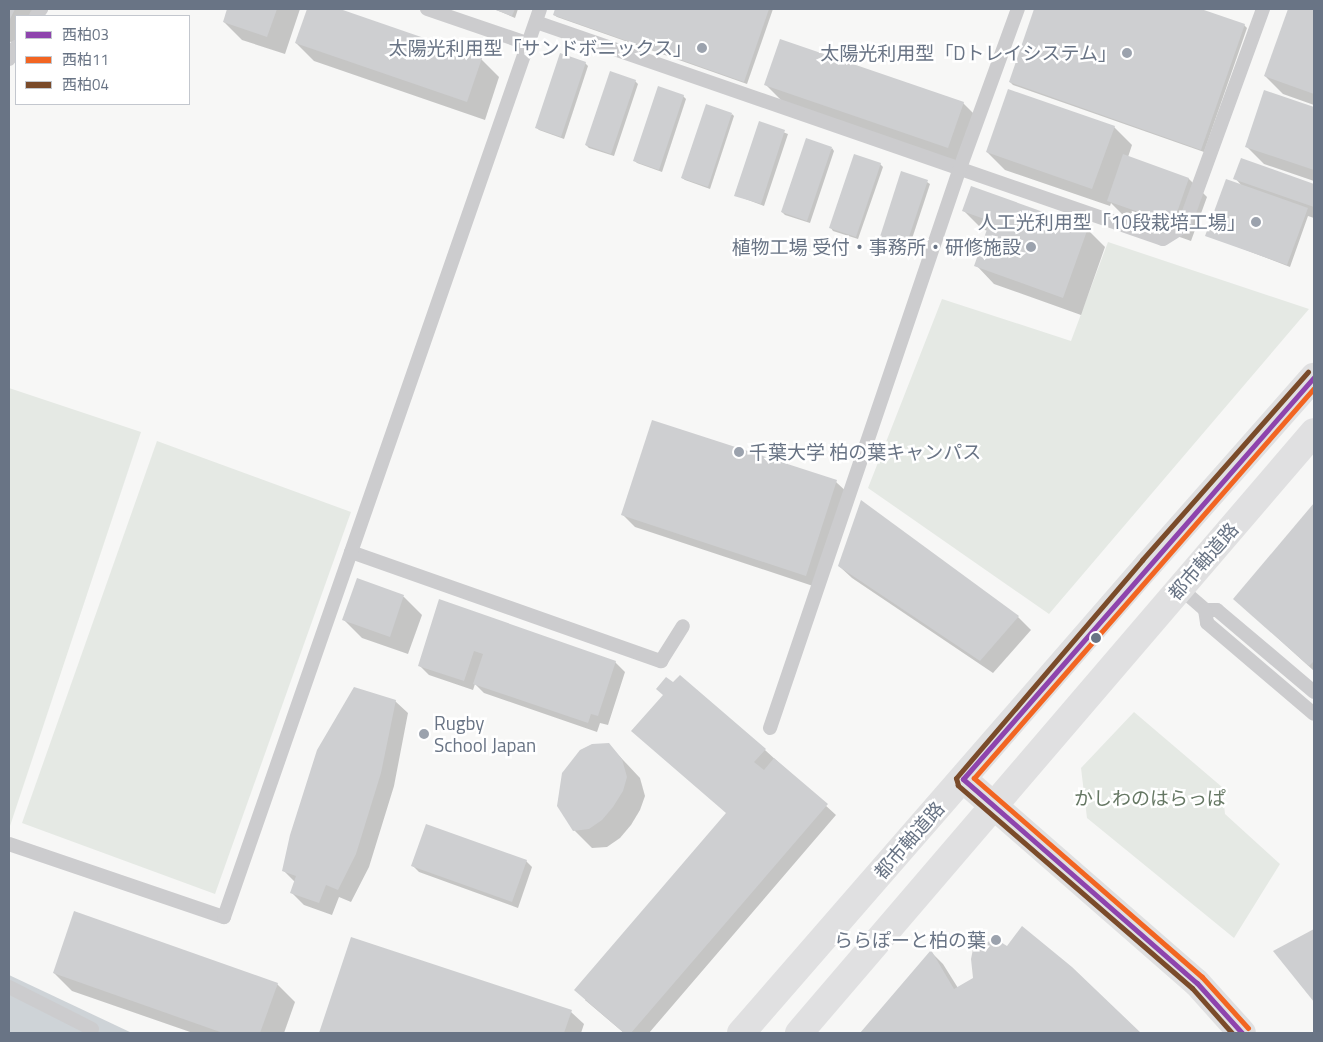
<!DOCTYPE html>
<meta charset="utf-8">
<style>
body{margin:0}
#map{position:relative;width:1323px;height:1042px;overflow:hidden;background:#f7f7f6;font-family:"Titillium Web","Noto Sans JP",sans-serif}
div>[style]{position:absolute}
.green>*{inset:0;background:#e5e9e4}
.water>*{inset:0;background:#ced3d7}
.shadow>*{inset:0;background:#0003}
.building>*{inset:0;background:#cecfd1}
.lane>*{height:14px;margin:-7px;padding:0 7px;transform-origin:7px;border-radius:7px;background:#ccccce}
.secondary>*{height:28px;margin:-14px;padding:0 14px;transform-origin:14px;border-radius:14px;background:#e0e0e1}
.primary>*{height:28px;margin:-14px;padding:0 14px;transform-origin:14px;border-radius:14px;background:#e0e0e1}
.bus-1>*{height:5px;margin:-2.5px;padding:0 2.5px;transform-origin:2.5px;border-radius:2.5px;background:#8e44ad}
.bus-2>*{height:5px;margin:-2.5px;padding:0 2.5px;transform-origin:2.5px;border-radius:2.5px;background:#f26522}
.bus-3>*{height:5px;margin:-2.5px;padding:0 2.5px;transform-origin:2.5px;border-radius:2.5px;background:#7a4b2a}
.dots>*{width:14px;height:14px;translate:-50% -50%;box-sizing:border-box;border:2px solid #fff;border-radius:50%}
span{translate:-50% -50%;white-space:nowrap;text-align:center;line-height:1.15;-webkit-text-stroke:5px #fff;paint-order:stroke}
.poi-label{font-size:19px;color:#697485}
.right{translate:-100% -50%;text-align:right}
.left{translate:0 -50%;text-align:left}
.street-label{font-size:19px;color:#697485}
.park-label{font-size:19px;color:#657763}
.frame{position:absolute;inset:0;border:10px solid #697485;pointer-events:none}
.legend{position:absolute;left:15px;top:15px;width:175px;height:90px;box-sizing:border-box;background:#fff;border:1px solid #c3c7ce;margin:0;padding:6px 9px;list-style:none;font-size:15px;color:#697485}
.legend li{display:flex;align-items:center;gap:10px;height:25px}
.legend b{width:25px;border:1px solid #c3c7ce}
</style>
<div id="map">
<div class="green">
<i style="clip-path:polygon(1108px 242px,1309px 309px,1049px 614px,868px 488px,942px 299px,1071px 341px)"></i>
<i style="clip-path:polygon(9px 388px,141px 432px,10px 826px,9px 826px)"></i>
<i style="clip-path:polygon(157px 441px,351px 512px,215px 894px,22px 823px)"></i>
<i style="clip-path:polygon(1134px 712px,1222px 787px,1225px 814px,1280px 864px,1234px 938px,1087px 818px,1081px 768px)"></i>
</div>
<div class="water">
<i style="clip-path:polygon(9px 975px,132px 1033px,10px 1033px)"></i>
</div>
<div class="shadow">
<i style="clip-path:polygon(9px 9px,41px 9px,38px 16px,16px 16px,16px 45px,9px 41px)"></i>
<i style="clip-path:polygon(229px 9px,300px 9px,285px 54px,242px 40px,224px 22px)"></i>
<i style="clip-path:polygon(308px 9px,336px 9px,481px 59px,499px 77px,485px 120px,314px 61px,296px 43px)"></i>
<i style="clip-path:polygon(494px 9px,518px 9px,515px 18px)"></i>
<i style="clip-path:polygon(556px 9px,773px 9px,747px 84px,557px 17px,554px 15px)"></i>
<i style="clip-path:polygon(1036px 9px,1197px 9px,1244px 25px,1247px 28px,1204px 152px,1013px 85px,1010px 82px)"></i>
<i style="clip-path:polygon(1289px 9px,1314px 9px,1314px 105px,1283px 94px,1265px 76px)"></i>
<i style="clip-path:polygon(585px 63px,588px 66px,564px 139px,539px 130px,536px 127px)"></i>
<i style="clip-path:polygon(635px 81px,638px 84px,614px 156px,589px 148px,586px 145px)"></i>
<i style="clip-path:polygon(766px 85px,963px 103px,981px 121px,966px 165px,784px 103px)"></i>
<i style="clip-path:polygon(1265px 92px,1314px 109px,1314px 181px,1264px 164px,1246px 146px)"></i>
<i style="clip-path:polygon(683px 96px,686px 99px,662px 172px,637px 163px,634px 160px)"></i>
<i style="clip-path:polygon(732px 114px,734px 116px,710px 189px,685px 180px,682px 178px)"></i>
<i style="clip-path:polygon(760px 123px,788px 134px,764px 206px,735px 195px)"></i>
<i style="clip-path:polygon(1114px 127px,1132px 145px,1128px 157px,1189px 179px,1207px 197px,1191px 241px,1126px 218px,1111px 203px,1110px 206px,1005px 170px,987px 152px)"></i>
<i style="clip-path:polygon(832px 148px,834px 151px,810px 223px,785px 215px,782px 212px)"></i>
<i style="clip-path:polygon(1241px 160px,1314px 185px,1314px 218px,1308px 216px,1290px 267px,1207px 235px,1242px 186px,1235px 178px)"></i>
<i style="clip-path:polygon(880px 164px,883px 167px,858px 239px,833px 231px,831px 228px)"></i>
<i style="clip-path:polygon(927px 182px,930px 184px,906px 257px,881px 248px,878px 245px)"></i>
<i style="clip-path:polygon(964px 211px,1087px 229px,1105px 247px,1081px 315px,994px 284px,976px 265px,988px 231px,982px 229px)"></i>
<i style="clip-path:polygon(836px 482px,849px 494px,819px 588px,635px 527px,623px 515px)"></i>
<i style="clip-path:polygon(861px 502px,1018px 617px,1031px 630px,993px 673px,852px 578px,839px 566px)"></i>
<i style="clip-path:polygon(1314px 505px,1314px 671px,1235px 599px)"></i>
<i style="clip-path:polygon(358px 580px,404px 597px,422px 615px,408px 654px,362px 638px,344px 620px)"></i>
<i style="clip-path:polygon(440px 601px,615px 662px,625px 672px,608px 725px,600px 723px,597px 732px,484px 693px,475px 684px,473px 690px,429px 675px,420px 666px)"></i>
<i style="clip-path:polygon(673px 684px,765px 750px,836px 815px,649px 1033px,624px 1033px,585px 1000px,727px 814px)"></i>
<i style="clip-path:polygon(395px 701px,408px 713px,394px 786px,369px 867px,351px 902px,339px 897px,332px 915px,304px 905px,292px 893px,295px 882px,284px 871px)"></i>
<i style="clip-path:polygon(609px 745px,640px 778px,645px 796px,640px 810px,631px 825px,620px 838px,607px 847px,592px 848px,574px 830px)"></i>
<i style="clip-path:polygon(526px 861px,532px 867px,518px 908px,419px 872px,413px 866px)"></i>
<i style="clip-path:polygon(1314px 930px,1314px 1000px,1275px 952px)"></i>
<i style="clip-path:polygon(352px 938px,571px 1012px,584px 1024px,581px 1033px,320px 1033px)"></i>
<i style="clip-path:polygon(931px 952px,943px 964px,958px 988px,974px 979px,1071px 968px,1139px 1033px,863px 1033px)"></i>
<i style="clip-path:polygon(54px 973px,277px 984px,295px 1002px,284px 1033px,193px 1033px,72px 991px)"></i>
</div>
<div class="building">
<i style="clip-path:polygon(9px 9px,15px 9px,9px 21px)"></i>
<i style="clip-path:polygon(227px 9px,277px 9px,267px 37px,223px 22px)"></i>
<i style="clip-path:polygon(307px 9px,340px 9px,482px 58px,467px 102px,295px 43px)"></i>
<i style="clip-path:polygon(493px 9px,515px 9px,512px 16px)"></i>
<i style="clip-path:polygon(555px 9px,769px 9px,744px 82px,553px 15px)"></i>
<i style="clip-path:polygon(1034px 9px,1201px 9px,1245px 24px,1201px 150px,1009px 82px)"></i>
<i style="clip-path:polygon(1288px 9px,1314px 9px,1314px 94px,1264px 76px)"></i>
<i style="clip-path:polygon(780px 39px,964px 102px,948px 148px,764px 85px)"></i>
<i style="clip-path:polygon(560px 53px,586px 62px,561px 137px,535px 128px)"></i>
<i style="clip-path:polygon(610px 71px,636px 80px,611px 154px,585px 145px)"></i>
<i style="clip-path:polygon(658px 86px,684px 95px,659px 170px,633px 161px)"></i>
<i style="clip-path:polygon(1008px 89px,1115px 126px,1092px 189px,986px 152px)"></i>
<i style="clip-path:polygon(1264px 90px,1314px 107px,1314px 170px,1245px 147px)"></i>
<i style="clip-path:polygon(706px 104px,732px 113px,708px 187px,681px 178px)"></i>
<i style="clip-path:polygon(759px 121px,785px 130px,761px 204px,734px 196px)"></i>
<i style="clip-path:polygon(806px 138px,832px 147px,807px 221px,781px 212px)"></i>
<i style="clip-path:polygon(854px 154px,881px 163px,856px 237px,829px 228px)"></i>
<i style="clip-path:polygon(1123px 154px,1189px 178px,1173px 224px,1107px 201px)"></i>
<i style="clip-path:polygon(1241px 158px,1314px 184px,1314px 207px,1233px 179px)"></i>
<i style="clip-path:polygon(901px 171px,928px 180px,903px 255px,877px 246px)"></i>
<i style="clip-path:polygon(1226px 179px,1308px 208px,1287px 265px,1205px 236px)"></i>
<i style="clip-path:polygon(971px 186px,1088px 228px,1063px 298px,974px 266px,990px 221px,962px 211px)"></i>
<i style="clip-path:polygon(652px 420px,837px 480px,806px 576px,621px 515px)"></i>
<i style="clip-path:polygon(861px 500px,1019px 616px,980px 661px,838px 566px)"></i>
<i style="clip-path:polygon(1314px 503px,1314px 661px,1309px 666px,1233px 599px)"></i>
<i style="clip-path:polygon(357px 578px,404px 595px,390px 637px,342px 620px)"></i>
<i style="clip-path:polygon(439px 599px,616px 661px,598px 716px,591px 714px,588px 723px,473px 684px,483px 654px,474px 651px,464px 681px,418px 666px)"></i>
<i style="clip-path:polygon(680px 675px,766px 749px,754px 762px,764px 770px,774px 758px,828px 804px,631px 1033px,624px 1033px,574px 990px,726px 813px,631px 731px,663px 695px,656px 689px,666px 677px,673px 682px)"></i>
<i style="clip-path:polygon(354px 687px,396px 700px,381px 773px,356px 854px,338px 890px,326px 885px,319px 903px,290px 893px,296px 876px,282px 871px,290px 835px,317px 750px)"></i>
<i style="clip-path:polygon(609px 743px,622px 759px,627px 777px,623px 791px,613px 807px,602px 820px,589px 829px,573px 831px,557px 806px,562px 773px,580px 750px,592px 744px)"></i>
<i style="clip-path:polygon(426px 824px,527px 860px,512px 902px,411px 866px)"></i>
<i style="clip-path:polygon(74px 911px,278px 983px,260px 1033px,223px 1033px,53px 973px)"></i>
<i style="clip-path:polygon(1022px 926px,1072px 967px,1141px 1033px,860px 1033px,931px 950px,954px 989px,973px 978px,971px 959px,973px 949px,990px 941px,999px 941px,1007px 946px)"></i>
<i style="clip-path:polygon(1314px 929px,1314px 1002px,1273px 951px)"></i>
<i style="clip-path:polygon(351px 937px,572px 1010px,564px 1033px,319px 1033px)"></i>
</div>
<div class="lane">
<i style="left:427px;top:9px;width:108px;rotate:18.9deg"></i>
<i style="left:36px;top:16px;width:9px;rotate:-54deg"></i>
<i style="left:536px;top:22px;width:663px;rotate:19.09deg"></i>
<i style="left:1163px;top:239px;width:25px;rotate:-32deg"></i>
<i style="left:1184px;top:226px;width:231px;rotate:-70deg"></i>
<i style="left:9px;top:59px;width:14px;rotate:-60deg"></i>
<i style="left:351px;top:552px;width:329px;rotate:19.4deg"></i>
<i style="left:661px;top:661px;width:41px;rotate:-57.8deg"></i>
<i style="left:1180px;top:588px;width:33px;rotate:41deg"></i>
<i style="left:1205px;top:610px;width:12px"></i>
<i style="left:1217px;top:610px;width:127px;rotate:40.2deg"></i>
<i style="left:1205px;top:610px;width:13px;rotate:81deg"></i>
<i style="left:1207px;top:623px;width:140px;rotate:40.4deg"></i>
<i style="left:770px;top:728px;width:591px;rotate:-71.26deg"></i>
<i style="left:960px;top:168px;width:169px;rotate:-70deg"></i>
<i style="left:9px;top:844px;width:227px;rotate:18.8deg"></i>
<i style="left:224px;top:917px;width:961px;rotate:-70.81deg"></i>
<i style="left:9px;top:987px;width:93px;rotate:26.8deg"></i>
</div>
<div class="secondary">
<i style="left:963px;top:779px;width:310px;rotate:41.1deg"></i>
<i style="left:1197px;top:983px;width:67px;rotate:48deg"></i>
</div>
<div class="primary">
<i style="left:741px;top:1033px;width:620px;rotate:-48.99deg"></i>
<i style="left:1148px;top:565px;width:251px;rotate:-48.6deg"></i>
<i style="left:799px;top:1033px;width:791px;rotate:-49.41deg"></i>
</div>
<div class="bus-1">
<i style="left:963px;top:779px;width:534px;rotate:-48.87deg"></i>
<i style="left:963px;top:779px;width:310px;rotate:41.1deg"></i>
<i style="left:1197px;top:983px;width:67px;rotate:48deg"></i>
</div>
<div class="bus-2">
<i style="left:1248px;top:1028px;width:69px;rotate:-132deg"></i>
<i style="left:1202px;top:977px;width:303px;rotate:-138.9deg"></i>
<i style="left:974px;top:778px;width:517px;rotate:-48.92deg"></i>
</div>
<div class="bus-3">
<i style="left:1232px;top:1033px;width:60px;rotate:-131.6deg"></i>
<i style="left:1192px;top:988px;width:310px;rotate:-139.1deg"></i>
<i style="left:958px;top:785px;width:7px;rotate:-106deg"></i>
<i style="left:956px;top:778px;width:287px;rotate:-49.5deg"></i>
<i style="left:1142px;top:560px;width:251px;rotate:-48.6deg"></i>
</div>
<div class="dots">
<i style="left:702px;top:48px;background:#9ba2ad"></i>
<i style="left:1127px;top:53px;background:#9ba2ad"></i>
<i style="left:1256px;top:222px;background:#9ba2ad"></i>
<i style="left:1031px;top:247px;background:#9ba2ad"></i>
<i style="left:739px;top:452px;background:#9ba2ad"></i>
<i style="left:1096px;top:638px;background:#697485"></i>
<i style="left:424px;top:734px;background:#9ba2ad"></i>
<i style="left:996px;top:940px;background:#9ba2ad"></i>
</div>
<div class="poi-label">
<span class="right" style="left:692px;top:48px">太陽光利用型「サンドボニックス」</span>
<span class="right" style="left:1117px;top:53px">太陽光利用型「Dトレイシステム」</span>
<span class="right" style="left:1246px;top:222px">人工光利用型「10段栽培工場」</span>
<span class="right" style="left:1021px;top:247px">植物工場 受付・事務所・研修施設</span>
<span class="left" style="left:749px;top:452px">千葉大学 柏の葉キャンパス</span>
<span class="left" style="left:434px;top:734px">Rugby<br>School Japan</span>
<span class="right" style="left:986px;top:940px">ららぽーと柏の葉</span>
</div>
<div class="street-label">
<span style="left:1203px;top:561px;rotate:-49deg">都市軸道路</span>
<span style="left:909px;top:840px;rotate:-49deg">都市軸道路</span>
</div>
<div class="park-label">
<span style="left:1150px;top:798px">かしわのはらっぱ</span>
</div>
<div class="frame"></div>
<ul class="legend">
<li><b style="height:6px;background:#8e44ad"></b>西柏03</li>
<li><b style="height:6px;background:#f26522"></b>西柏11</li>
<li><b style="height:6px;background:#7a4b2a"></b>西柏04</li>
</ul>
</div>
